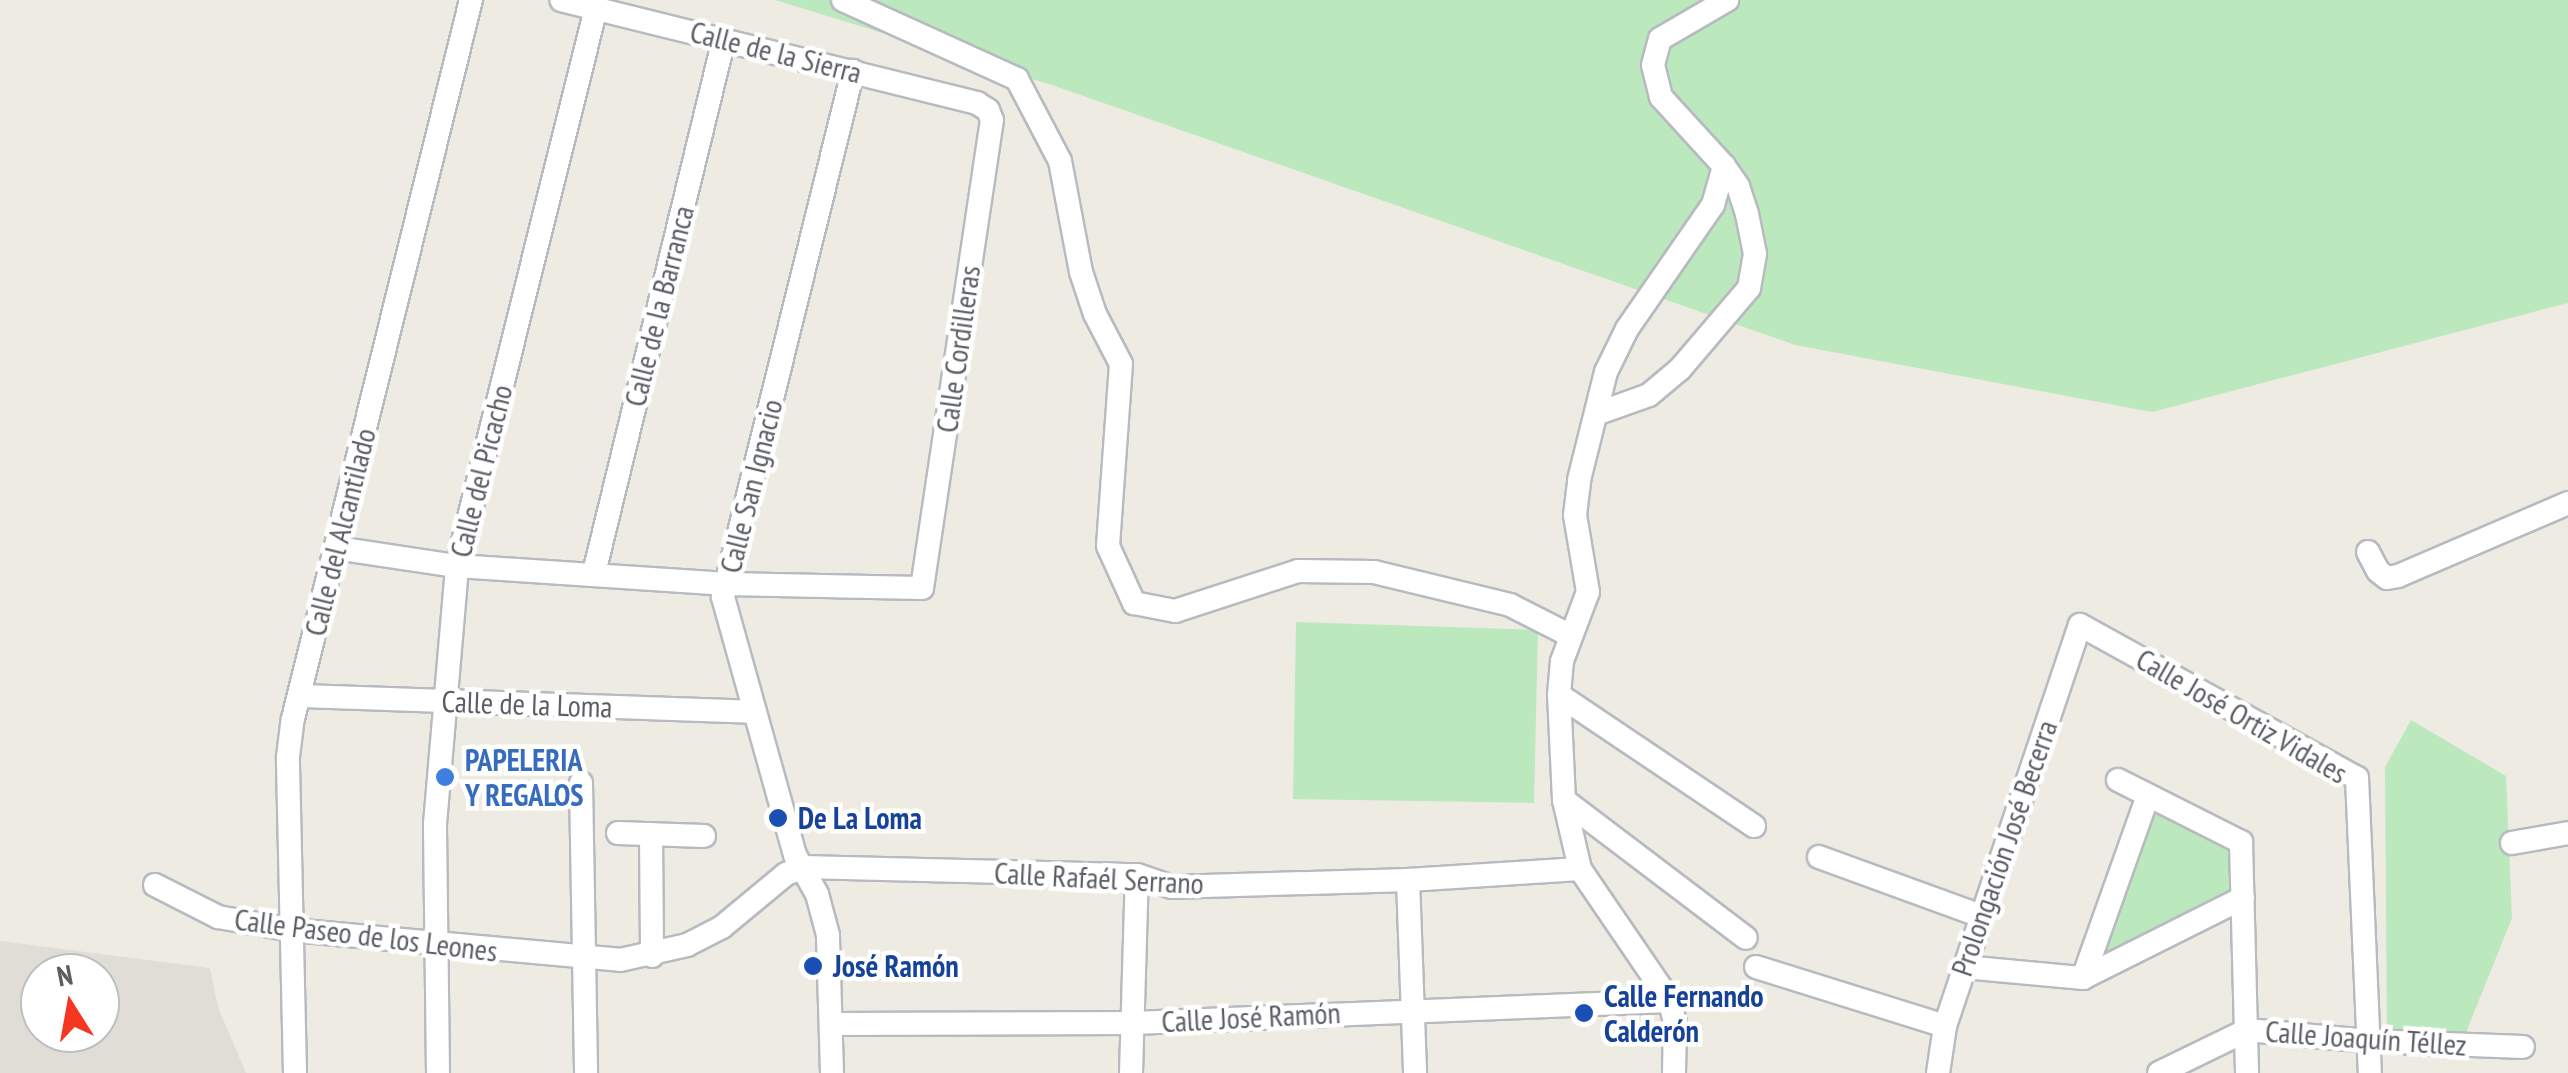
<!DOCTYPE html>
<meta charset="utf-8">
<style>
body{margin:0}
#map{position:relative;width:2568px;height:1073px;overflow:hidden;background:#eeece2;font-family:"PT Sans Narrow",sans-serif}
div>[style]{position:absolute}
.industrial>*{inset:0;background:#dfddd6}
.green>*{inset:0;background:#bce8bd}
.roads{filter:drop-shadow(2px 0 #b7babf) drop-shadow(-2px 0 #b7babf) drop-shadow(0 2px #b7babf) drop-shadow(0 -2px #b7babf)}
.minor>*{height:22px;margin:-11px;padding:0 11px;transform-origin:11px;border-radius:11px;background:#fff}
.dots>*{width:28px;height:28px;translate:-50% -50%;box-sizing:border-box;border:5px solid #fff;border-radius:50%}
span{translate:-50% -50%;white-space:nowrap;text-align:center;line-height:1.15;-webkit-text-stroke:9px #fff;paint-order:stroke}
.street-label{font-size:30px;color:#5a5e64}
.shop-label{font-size:30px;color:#366cbe;font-weight:700}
.left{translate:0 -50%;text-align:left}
.transit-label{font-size:30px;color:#164399;font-weight:700}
.north{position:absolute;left:20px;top:953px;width:100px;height:100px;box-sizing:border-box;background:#fff;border:2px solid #bdbfc1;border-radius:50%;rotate:349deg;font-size:28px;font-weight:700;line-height:40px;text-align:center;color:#5a5e64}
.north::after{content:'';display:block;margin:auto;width:35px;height:45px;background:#f53721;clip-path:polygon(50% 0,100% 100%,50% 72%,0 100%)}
</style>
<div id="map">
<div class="industrial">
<i style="clip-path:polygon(evenodd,0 941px,210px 968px,218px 1007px,246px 1073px,0 1073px,0 941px,40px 973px,100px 973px,100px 1033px,40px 1033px,40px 973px)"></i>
</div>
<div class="green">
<i style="clip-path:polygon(775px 0,2568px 0,2568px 303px,2152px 412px,1795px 345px,1052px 85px)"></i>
<i style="clip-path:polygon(1296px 622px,1538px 630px,1534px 803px,1293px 799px)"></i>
<i style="clip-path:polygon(2411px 720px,2506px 776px,2512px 918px,2463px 1040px,2387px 1038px,2385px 767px)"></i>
<i style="clip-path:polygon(2150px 801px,2237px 843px,2239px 896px,2089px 972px)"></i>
</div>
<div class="roads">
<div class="minor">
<i style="left:843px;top:0;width:191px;rotate:24.4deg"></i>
<i style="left:1017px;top:79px;width:93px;rotate:62.3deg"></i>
<i style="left:1060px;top:161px;width:113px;rotate:79.3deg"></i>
<i style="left:1081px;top:272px;width:44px;rotate:71.6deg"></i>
<i style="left:1095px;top:314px;width:56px;rotate:62.5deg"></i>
<i style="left:1121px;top:364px;width:182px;rotate:94.1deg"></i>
<i style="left:1108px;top:546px;width:63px;rotate:65.5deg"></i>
<i style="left:1134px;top:603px;width:42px;rotate:11deg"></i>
<i style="left:1175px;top:611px;width:129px;rotate:-18deg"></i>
<i style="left:1298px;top:571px;width:76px;rotate:0.8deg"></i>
<i style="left:1374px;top:572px;width:140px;rotate:13.6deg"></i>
<i style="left:1510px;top:605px;width:68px;rotate:26.9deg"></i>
<i style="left:1596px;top:414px;width:56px;rotate:-19.7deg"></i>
<i style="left:1649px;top:395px;width:40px;rotate:-40deg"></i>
<i style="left:1680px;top:369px;width:106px;rotate:-49.6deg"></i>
<i style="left:1749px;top:288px;width:35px;rotate:-80deg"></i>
<i style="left:1755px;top:254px;width:41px;rotate:-101.3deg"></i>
<i style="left:1747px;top:214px;width:29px;rotate:-108deg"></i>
<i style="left:1738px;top:186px;width:24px;rotate:-125deg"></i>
<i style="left:336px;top:548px;width:122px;rotate:8.5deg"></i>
<i style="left:457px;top:566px;width:271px;rotate:3.8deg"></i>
<i style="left:727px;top:584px;width:195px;rotate:1.2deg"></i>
<i style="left:922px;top:588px;width:473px;rotate:-81.5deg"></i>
<i style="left:992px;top:120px;width:11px;rotate:-112deg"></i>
<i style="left:988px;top:110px;width:13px;rotate:-148deg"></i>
<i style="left:977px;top:103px;width:428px;rotate:-166.1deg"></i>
<i style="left:2368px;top:552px;width:21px;rotate:62deg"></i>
<i style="left:2378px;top:571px;width:11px;rotate:38deg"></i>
<i style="left:2387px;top:578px;width:11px;rotate:-10deg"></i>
<i style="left:2398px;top:576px;width:185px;rotate:-23.2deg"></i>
<i style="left:594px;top:573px;width:550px;rotate:-76.32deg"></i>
<i style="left:1559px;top:695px;width:235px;rotate:33.9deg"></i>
<i style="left:299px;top:696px;width:456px;rotate:2deg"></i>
<i style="left:2118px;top:780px;width:138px;rotate:26.8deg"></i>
<i style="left:2241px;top:842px;width:231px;rotate:88.5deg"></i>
<i style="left:581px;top:783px;width:290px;rotate:89deg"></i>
<i style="left:1564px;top:800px;width:228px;rotate:37.2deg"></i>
<i style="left:618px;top:833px;width:86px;rotate:2deg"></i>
<i style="left:651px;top:834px;width:122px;rotate:89.5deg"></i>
<i style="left:2512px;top:843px;width:57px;rotate:-10.1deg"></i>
<i style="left:1819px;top:857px;width:172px;rotate:20deg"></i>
<i style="left:1408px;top:880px;width:193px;rotate:87.9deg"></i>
<i style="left:155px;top:885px;width:71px;rotate:26.9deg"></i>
<i style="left:218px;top:917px;width:75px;rotate:10deg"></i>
<i style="left:292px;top:930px;width:329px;rotate:5.2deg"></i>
<i style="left:620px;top:960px;width:69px;rotate:-12.6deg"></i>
<i style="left:687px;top:945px;width:39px;rotate:-27deg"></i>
<i style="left:722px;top:927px;width:83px;rotate:-39.6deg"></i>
<i style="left:786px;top:874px;width:18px;rotate:-22deg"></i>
<i style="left:803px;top:867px;width:334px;rotate:1.4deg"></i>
<i style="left:1137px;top:875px;width:36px;rotate:19deg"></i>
<i style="left:1171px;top:887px;width:237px;rotate:-1.7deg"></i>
<i style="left:1408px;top:880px;width:172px;rotate:-3.7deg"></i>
<i style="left:1756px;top:967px;width:198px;rotate:17.3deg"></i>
<i style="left:1964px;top:967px;width:120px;rotate:5.3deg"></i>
<i style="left:2083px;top:978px;width:179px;rotate:-26.6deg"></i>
<i style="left:2083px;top:978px;width:194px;rotate:-70.4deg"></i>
<i style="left:831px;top:1024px;width:302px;rotate:-0.2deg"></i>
<i style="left:1133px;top:1023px;width:537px;rotate:-2.35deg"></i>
<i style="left:295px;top:1073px;width:316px;rotate:-91.3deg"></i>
<i style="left:288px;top:757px;width:38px;rotate:-83deg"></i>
<i style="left:293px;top:719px;width:741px;rotate:-76.1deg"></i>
<i style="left:438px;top:1073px;width:249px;rotate:-90.7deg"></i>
<i style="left:435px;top:824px;width:259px;rotate:-85.1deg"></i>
<i style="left:457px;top:566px;width:575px;rotate:-76.01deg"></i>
<i style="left:832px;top:1073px;width:138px;rotate:-91.7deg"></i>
<i style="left:828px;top:935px;width:42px;rotate:-105deg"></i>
<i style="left:817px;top:894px;width:45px;rotate:-119.4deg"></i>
<i style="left:795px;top:855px;width:268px;rotate:-105.6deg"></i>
<i style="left:723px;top:597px;width:542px;rotate:-76.12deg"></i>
<i style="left:1131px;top:1073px;width:198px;rotate:-88.3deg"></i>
<i style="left:1674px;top:1073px;width:50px;rotate:-88.9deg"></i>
<i style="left:1675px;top:1023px;width:23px;rotate:-103deg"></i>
<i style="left:1670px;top:1001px;width:160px;rotate:-124.3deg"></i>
<i style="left:1580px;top:869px;width:71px;rotate:-103.1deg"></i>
<i style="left:1564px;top:800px;width:105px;rotate:-92.7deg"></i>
<i style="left:1559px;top:695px;width:34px;rotate:-85deg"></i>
<i style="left:1562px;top:661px;width:74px;rotate:-69.4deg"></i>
<i style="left:1588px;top:592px;width:78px;rotate:-99.6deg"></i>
<i style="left:1575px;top:515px;width:35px;rotate:-83deg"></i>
<i style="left:1579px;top:480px;width:111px;rotate:-76deg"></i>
<i style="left:1606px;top:372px;width:48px;rotate:-64deg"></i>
<i style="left:1627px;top:329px;width:151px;rotate:-55.3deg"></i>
<i style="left:1713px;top:205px;width:41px;rotate:-74.2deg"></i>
<i style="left:1724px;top:166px;width:93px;rotate:-132.4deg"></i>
<i style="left:1661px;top:97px;width:33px;rotate:-104deg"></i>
<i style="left:1653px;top:65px;width:27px;rotate:-75deg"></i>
<i style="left:1660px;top:39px;width:78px;rotate:-30.2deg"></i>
<i style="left:1938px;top:1073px;width:48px;rotate:-81.5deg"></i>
<i style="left:1945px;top:1026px;width:423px;rotate:-71.4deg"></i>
<i style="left:2080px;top:625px;width:316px;rotate:28.9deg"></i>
<i style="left:2357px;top:778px;width:295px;rotate:87.5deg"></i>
<i style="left:2159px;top:1073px;width:98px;rotate:-26deg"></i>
<i style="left:2247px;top:1030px;width:122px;rotate:5.2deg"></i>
<i style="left:2369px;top:1041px;width:154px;rotate:2.2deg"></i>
</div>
</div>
<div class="dots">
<i style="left:445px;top:777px;background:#3f7fe0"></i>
<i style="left:778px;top:818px;background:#1a4fb4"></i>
<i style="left:813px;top:966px;background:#1a4fb4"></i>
<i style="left:1584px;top:1013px;background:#1a4fb4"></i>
</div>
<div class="street-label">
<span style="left:776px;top:52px;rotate:14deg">Calle de la Sierra</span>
<span style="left:659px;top:306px;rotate:-76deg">Calle de la Barranca</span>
<span style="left:958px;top:349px;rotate:-82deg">Calle Cordilleras</span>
<span style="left:481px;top:471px;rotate:-76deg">Calle del Picacho</span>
<span style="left:751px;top:486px;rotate:-76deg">Calle San Ignacio</span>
<span style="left:340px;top:532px;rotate:-76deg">Calle del Alcantilado</span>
<span style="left:527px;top:704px;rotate:2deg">Calle de la Loma</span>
<span style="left:2242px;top:716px;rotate:30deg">Calle José Ortiz Vidales</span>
<span style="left:2004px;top:848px;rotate:-71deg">Prolongación José Becerra</span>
<span style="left:1099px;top:878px;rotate:3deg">Calle Rafaél Serrano</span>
<span style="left:366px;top:935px;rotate:7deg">Calle Paseo de los Leones</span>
<span style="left:1251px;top:1017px;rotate:-3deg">Calle José Ramón</span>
<span style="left:2366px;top:1038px;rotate:4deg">Calle Joaquín Téllez</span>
</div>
<div class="shop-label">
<span class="left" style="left:465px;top:777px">PAPELERIA<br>Y REGALOS</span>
</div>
<div class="transit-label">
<span class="left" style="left:798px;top:818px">De La Loma</span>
<span class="left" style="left:833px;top:966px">José Ramón</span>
<span class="left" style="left:1604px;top:1013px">Calle Fernando<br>Calderón</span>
</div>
<div class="north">N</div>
</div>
